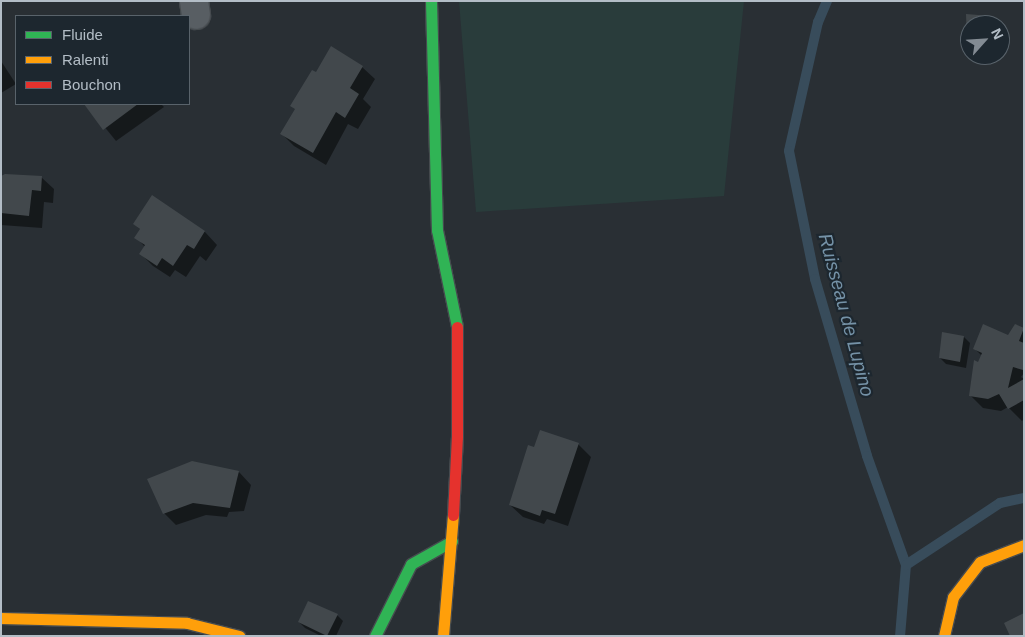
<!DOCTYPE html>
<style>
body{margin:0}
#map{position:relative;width:1025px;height:637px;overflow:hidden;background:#292f34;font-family:Arial,sans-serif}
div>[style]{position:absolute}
.green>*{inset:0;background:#293c3b}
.shadow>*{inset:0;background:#0007}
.stream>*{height:10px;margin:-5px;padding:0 5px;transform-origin:5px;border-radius:5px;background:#384c5b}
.building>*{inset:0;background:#42484c}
.roads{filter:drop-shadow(1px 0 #464b4f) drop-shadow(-1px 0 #464b4f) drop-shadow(0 1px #464b4f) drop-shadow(0 -1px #464b4f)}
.street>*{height:28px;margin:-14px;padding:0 14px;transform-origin:14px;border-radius:14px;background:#585e63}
.fast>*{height:11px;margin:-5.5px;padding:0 5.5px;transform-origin:5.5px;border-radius:5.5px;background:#30b455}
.slow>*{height:11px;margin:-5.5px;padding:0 5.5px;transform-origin:5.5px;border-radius:5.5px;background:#ff9f0a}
.jam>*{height:11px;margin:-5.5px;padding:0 5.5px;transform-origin:5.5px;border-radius:5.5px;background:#e5322d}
span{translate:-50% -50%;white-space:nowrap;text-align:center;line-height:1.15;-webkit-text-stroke:4.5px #1d272f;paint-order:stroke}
.water-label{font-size:19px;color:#7592a7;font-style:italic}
.frame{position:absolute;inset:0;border:2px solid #b3bdc6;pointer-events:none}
.legend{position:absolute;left:15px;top:15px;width:175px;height:90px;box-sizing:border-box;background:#1d272f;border:1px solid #59636b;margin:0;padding:6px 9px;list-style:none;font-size:15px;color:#b3bdc6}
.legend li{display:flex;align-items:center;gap:10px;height:25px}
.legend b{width:25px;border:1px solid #59636b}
.north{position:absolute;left:960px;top:15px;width:50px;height:50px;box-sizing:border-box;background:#1d272f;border:1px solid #59636b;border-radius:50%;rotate:64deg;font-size:14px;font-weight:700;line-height:20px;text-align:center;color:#b3bdc6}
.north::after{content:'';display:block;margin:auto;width:18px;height:22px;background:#838b93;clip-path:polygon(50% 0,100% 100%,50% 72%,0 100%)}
</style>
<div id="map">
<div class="green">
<i style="clip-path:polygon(459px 1px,744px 1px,724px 196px,476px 212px)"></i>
</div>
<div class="shadow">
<i style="clip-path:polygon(968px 15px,991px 17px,997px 25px,970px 25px,970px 43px)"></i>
<i style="clip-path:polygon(1px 61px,16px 84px,1px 93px)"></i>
<i style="clip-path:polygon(362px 67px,375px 79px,363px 99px,371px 107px,358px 129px,348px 124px,326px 165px,294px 146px,282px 134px,316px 73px)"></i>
<i style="clip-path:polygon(86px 104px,161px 104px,164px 107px,116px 141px)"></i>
<i style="clip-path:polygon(1px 177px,41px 177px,54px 189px,53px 203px,44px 202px,42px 228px,1px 225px)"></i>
<i style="clip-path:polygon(152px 197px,205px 232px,217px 245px,206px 261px,200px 256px,186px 277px,175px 270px,170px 277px,153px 266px,141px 254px,145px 247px,136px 237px,141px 230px,134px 224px)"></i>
<i style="clip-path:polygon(1015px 325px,1024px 330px,1024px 373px,1021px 377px,1024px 379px,1024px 419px,1022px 421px,1008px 407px,1001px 411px,983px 408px,970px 395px,982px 356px,974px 348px,1009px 336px)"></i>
<i style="clip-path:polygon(964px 337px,970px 343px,966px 368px,946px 364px,940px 358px)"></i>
<i style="clip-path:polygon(578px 444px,591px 457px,568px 526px,547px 519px,544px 524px,523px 517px,510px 505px,535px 449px)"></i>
<i style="clip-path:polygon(239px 472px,251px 485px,244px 511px,229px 512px,227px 517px,206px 515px,176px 525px,164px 513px)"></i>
<i style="clip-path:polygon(337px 615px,343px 621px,336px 636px,321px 636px,305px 628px,299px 622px)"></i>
</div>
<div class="stream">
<i style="left:827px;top:1px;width:23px;rotate:113deg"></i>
<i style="left:818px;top:22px;width:132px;rotate:102.7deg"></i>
<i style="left:789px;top:151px;width:131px;rotate:78.5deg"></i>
<i style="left:815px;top:279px;width:184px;rotate:73.6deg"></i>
<i style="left:867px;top:456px;width:116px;rotate:70.3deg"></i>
<i style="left:906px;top:565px;width:71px;rotate:94.8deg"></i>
<i style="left:906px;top:565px;width:113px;rotate:-33.4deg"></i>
<i style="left:1000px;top:503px;width:25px;rotate:-12deg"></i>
</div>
<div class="building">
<i style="clip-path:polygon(966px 14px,991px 16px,991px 25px,970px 25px,970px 42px,967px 42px)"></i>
<i style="clip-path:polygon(331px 46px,363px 66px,350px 88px,359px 94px,345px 118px,336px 112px,313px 153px,280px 134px,295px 109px,290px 106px,312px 70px,316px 72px)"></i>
<i style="clip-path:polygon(84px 104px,138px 104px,103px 130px)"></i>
<i style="clip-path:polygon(5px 174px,42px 176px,41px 191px,32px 190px,29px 216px,1px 213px,1px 176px)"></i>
<i style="clip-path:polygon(152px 195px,205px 231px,194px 249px,187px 245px,173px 266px,162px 258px,157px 266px,139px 254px,145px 245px,134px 238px,140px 229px,133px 224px)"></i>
<i style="clip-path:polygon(983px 324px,1008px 335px,1015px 324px,1024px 328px,1019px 341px,1024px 343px,1024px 368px,1023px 370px,1013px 367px,1008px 388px,1024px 379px,1024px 400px,1008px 409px,999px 394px,988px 399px,969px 396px,974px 360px,978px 362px,982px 353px,973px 349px)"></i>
<i style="clip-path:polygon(942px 332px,964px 336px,960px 362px,939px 358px)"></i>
<i style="clip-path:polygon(540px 430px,579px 443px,555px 514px,542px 510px,540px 516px,509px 505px,528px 445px,534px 447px)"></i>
<i style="clip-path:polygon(192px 461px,239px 471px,230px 508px,193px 503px,163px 514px,147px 479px)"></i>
<i style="clip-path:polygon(308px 601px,338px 614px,327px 636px,298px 622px)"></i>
<i style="clip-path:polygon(1024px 613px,1024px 636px,1010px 636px,1004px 623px)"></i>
</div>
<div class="roads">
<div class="street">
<i style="left:194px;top:1px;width:14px;rotate:82deg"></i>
</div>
<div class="fast">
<i style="left:431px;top:1px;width:229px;rotate:88.5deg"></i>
<i style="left:437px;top:230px;width:99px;rotate:78.3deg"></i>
<i style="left:375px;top:636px;width:80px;rotate:-63.4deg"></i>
<i style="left:411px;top:564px;width:47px;rotate:-29.3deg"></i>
</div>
<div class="slow">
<i style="left:1px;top:618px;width:186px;rotate:1.5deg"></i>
<i style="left:187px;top:623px;width:54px;rotate:14deg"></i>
<i style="left:443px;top:636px;width:121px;rotate:-85.3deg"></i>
<i style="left:944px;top:636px;width:40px;rotate:-77deg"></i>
<i style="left:953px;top:597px;width:44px;rotate:-52.4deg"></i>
<i style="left:980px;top:562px;width:47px;rotate:-21.1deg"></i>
</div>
<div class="jam">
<i style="left:453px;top:515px;width:78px;rotate:-87.1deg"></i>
<i style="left:457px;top:437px;width:110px;rotate:-90deg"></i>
</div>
</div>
<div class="water-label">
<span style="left:846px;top:315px;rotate:75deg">Ruisseau de Lupino</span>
</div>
<div class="frame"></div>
<ul class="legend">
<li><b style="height:6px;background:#30b455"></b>Fluide</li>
<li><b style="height:6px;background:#ff9f0a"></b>Ralenti</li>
<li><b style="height:6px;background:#e5322d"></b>Bouchon</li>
</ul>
<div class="north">N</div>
</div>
